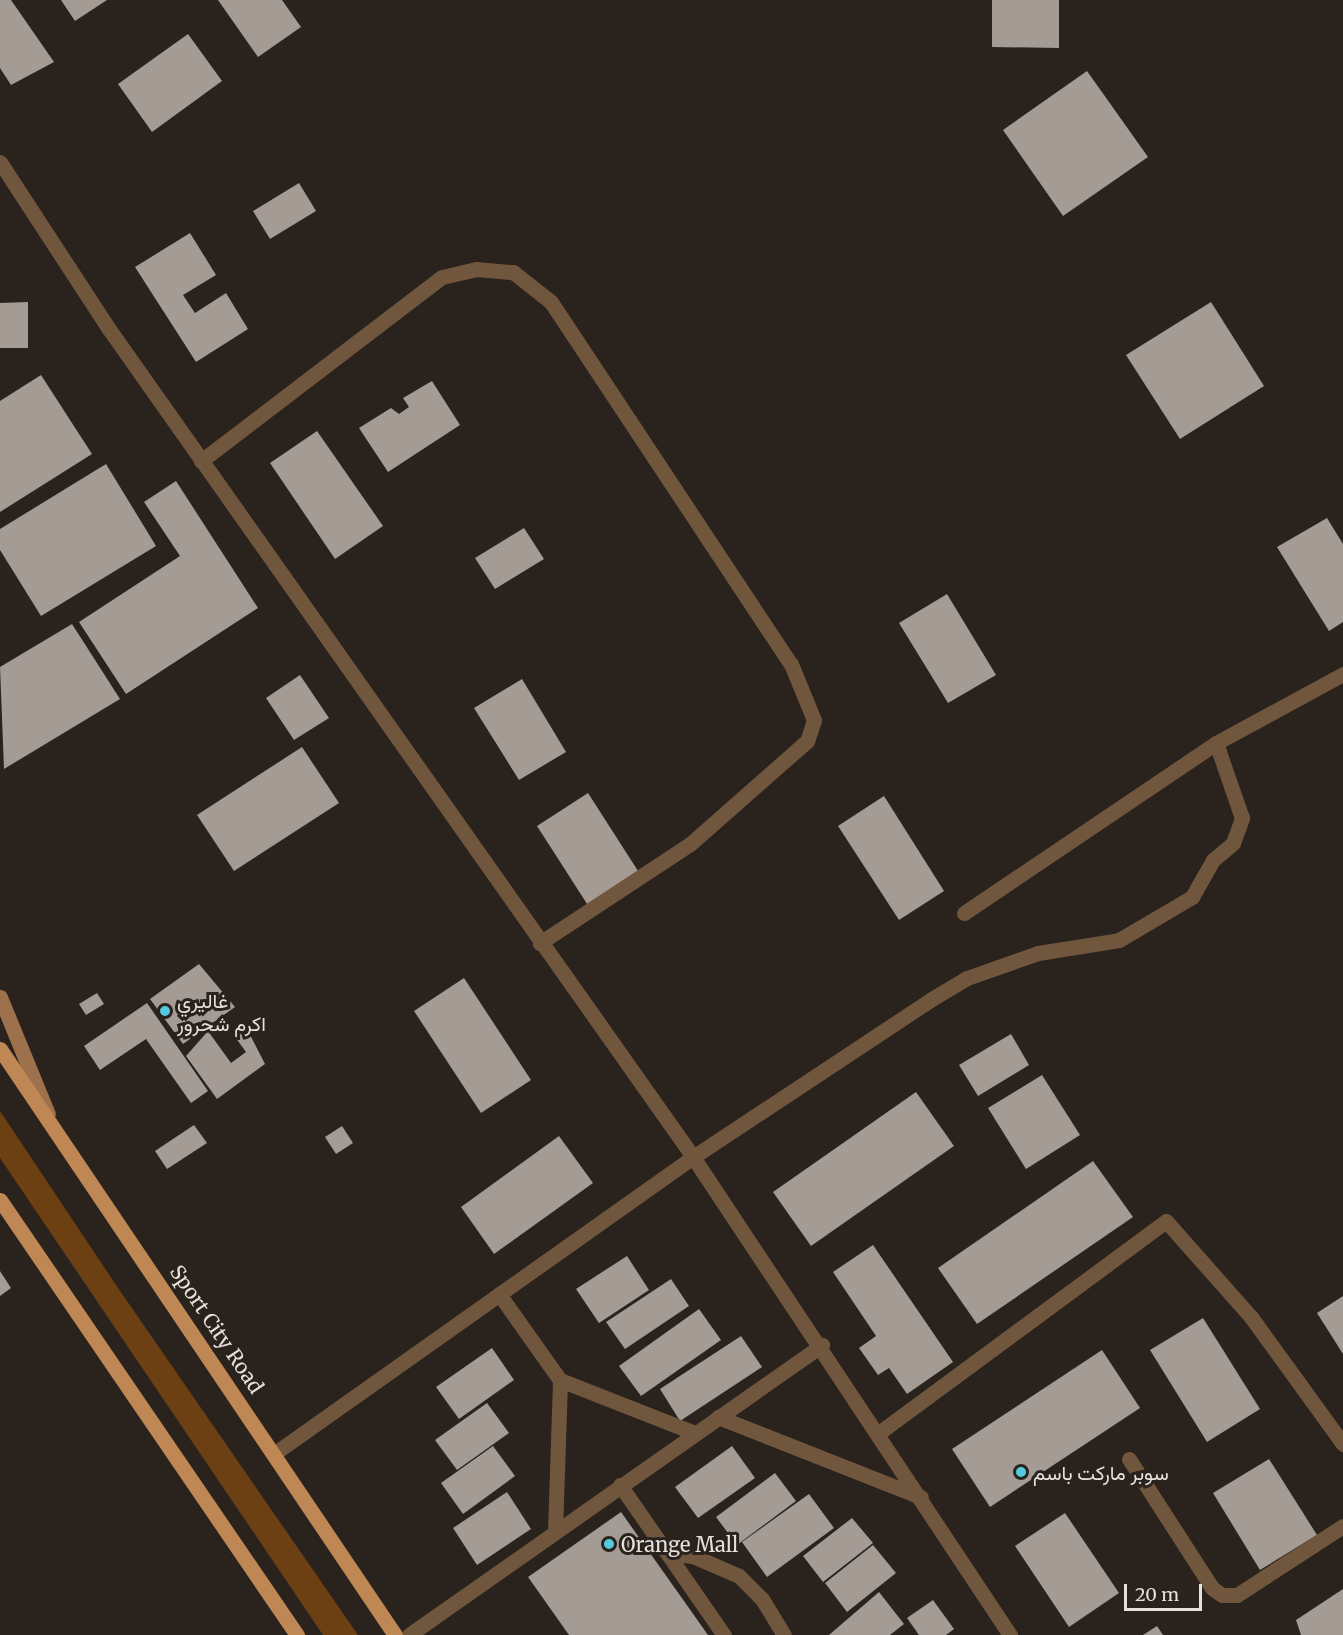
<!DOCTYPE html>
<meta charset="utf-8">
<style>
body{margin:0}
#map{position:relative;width:1343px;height:1635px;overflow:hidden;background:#29221d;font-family:Merriweather,Vazirmatn,serif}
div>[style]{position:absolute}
.green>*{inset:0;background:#6c4012}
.building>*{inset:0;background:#a49b94}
.street>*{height:15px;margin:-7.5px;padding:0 7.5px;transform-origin:7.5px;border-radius:7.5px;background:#71563e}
.secondary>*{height:15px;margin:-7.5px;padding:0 7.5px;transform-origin:7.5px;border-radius:7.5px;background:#9d714b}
.primary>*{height:15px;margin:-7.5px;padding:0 7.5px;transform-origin:7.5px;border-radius:7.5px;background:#bf8754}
.dots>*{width:16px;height:16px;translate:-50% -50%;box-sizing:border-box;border:3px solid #29221d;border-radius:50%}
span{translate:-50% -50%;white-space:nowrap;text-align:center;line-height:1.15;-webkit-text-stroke:6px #29221d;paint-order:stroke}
.poi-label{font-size:20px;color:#e5e0dd}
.left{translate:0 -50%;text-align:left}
.street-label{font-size:20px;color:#e5e0dd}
.scale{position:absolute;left:1124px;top:1584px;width:78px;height:27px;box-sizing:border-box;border:3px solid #e5e0dd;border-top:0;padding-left:8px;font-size:18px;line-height:21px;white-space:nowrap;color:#e5e0dd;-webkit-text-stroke:4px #29221d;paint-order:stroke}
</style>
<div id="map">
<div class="green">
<i style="clip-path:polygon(0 1111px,118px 1288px,358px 1635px,323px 1635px,0 1158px)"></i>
</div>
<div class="building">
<i style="clip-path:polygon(0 0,11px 0,54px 62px,11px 85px,0 68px)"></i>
<i style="clip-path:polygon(61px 0,107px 0,75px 21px)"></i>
<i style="clip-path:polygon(218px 0,282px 0,301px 27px,258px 57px)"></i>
<i style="clip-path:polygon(992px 0,1059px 0,1059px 48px,992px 47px)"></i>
<i style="clip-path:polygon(188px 34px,222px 81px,152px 132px,118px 84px)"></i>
<i style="clip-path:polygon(1087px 71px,1148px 157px,1063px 216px,1003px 130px)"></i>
<i style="clip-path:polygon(299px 183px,316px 211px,270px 239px,253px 211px)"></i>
<i style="clip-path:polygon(190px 233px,216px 275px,183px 295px,195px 313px,226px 293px,248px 329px,196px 362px,135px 267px)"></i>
<i style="clip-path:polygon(28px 302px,28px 348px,0 348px,0 303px)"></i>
<i style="clip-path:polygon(1211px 302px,1264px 386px,1180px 439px,1126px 355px)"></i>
<i style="clip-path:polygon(41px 375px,92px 454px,0 512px,0 401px)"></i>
<i style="clip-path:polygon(432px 381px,460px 425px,388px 472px,359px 428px,391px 408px,399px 414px,409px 407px,403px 398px)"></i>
<i style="clip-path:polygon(317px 431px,383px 526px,335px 559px,270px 463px)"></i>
<i style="clip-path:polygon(106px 464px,156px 546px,41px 616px,0 550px,0 529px)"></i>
<i style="clip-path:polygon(176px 481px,258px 608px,126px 694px,79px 622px,180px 556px,144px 502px)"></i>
<i style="clip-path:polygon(1327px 518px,1343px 544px,1343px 622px,1329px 631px,1277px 547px)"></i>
<i style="clip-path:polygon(524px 528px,544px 559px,495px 589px,475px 558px)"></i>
<i style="clip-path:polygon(947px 594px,996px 675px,948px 703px,899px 623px)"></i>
<i style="clip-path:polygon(72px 624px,120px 699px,4px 769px,0 667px)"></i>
<i style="clip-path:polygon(300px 675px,329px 718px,294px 740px,266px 698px)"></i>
<i style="clip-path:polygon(522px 679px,566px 752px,519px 780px,474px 708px)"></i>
<i style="clip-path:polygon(302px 747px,339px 803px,234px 871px,197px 815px)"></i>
<i style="clip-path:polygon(588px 793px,640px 874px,589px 907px,537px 826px)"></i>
<i style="clip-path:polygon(884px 796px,944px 891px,899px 920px,838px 826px)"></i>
<i style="clip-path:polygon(199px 964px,235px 1007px,183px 1044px,150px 999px)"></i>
<i style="clip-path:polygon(464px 978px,531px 1080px,481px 1113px,414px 1011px)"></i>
<i style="clip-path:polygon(97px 993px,104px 1004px,86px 1015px,79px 1004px)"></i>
<i style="clip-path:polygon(147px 1003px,208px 1091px,191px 1103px,146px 1039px,100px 1070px,84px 1046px)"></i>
<i style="clip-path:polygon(245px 1025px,265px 1064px,217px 1099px,186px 1056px,208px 1031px,231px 1063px,246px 1052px,233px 1034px)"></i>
<i style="clip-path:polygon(1011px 1034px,1029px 1065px,978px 1096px,959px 1065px)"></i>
<i style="clip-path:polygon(1042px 1075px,1080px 1135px,1026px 1169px,988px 1108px)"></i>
<i style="clip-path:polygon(916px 1092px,954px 1146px,811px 1246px,773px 1192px)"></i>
<i style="clip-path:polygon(194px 1125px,207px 1143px,167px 1169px,155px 1151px)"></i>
<i style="clip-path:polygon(342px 1126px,353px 1143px,336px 1154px,325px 1137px)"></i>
<i style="clip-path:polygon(559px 1136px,593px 1183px,494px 1254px,461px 1207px)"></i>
<i style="clip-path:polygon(1093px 1161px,1133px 1217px,977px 1324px,938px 1268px)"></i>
<i style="clip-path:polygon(873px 1245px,953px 1362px,907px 1394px,889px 1368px,878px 1375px,859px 1348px,876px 1336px,833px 1272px)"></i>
<i style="clip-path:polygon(627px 1256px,649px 1290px,599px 1323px,576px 1289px)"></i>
<i style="clip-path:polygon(0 1271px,11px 1288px,0 1296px)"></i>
<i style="clip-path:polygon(671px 1279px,689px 1306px,625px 1349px,606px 1322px)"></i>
<i style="clip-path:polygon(1343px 1296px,1343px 1354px,1317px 1313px)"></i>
<i style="clip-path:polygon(699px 1309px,721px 1340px,641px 1396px,619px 1366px)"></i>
<i style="clip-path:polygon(1203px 1318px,1260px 1409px,1207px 1442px,1150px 1350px)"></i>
<i style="clip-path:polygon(741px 1336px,762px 1367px,680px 1421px,660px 1389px)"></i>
<i style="clip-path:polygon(492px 1348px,514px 1380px,459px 1419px,436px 1387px)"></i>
<i style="clip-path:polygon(1102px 1350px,1140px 1408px,990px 1507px,952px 1449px)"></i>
<i style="clip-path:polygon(487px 1403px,509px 1433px,457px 1470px,435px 1440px)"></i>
<i style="clip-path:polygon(493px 1446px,515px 1476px,463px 1514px,441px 1483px)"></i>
<i style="clip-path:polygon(732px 1446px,755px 1478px,698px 1518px,675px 1487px)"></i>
<i style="clip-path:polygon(1269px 1459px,1317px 1535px,1260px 1570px,1213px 1493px)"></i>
<i style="clip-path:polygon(775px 1473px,796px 1501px,737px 1545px,716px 1517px)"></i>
<i style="clip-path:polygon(507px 1492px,531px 1529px,477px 1565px,453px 1528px)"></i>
<i style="clip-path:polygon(809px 1494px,834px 1528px,767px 1577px,742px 1542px)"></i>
<i style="clip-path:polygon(621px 1512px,708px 1635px,569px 1635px,528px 1577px)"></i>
<i style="clip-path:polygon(1065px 1513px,1119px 1593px,1069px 1627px,1015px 1546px)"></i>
<i style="clip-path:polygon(852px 1518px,873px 1543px,823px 1582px,803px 1556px)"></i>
<i style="clip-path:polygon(873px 1545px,896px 1573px,847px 1612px,825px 1583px)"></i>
<i style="clip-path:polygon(1343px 1589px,1343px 1635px,1301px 1635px,1296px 1620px)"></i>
<i style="clip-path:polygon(879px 1592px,904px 1624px,890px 1635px,829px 1635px)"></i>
<i style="clip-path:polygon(933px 1600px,954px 1629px,946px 1635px,919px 1635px,907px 1618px)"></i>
<i style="clip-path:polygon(1157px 1626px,1163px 1635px,1143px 1635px)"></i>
</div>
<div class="street">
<i style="left:0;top:162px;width:199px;rotate:56.9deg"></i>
<i style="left:109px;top:329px;width:1013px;rotate:54.8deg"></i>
<i style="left:693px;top:1157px;width:574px;rotate:56.45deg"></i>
<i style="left:201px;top:461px;width:303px;rotate:-37.4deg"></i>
<i style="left:442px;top:277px;width:35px;rotate:-13deg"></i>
<i style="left:476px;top:269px;width:37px;rotate:5deg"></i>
<i style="left:513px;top:272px;width:48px;rotate:38.3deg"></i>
<i style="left:551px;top:302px;width:434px;rotate:56.5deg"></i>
<i style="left:791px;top:664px;width:61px;rotate:67.7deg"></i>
<i style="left:814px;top:720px;width:22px;rotate:108deg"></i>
<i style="left:807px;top:741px;width:156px;rotate:138.6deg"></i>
<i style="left:690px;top:844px;width:180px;rotate:146.6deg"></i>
<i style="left:964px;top:913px;width:304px;rotate:-34deg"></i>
<i style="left:1216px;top:743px;width:145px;rotate:-28.5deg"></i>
<i style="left:499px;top:1294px;width:105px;rotate:54.7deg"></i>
<i style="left:560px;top:1380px;width:145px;rotate:21.4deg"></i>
<i style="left:718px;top:1417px;width:218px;rotate:21.5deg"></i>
<i style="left:880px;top:1432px;width:355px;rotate:-36.4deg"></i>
<i style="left:1166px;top:1221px;width:128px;rotate:48.5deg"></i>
<i style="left:1251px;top:1317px;width:157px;rotate:54.1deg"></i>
<i style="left:275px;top:1453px;width:512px;rotate:-35.3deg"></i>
<i style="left:693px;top:1157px;width:284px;rotate:-33.5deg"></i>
<i style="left:930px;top:1000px;width:43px;rotate:-30.7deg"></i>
<i style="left:967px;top:978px;width:75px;rotate:-19.4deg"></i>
<i style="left:1038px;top:953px;width:82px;rotate:-9.1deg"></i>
<i style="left:1119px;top:940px;width:85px;rotate:-30.5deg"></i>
<i style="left:1192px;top:897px;width:43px;rotate:-60.4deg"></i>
<i style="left:1213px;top:860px;width:26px;rotate:-40deg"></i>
<i style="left:1233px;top:843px;width:27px;rotate:-70deg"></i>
<i style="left:1242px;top:818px;width:79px;rotate:-109.1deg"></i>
<i style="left:1129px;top:1459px;width:153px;rotate:57.2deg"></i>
<i style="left:1212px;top:1588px;width:12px;rotate:35deg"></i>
<i style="left:1222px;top:1595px;width:15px"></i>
<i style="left:1237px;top:1595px;width:126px;rotate:-33.1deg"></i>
<i style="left:620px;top:1485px;width:183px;rotate:55.3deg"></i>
<i style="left:555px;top:1532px;width:152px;rotate:-88.1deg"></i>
<i style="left:667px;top:1553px;width:26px;rotate:7deg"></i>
<i style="left:693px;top:1556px;width:50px;rotate:23.5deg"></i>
<i style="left:739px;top:1576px;width:33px;rotate:45deg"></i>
<i style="left:762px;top:1599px;width:42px;rotate:58.6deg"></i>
<i style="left:409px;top:1635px;width:505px;rotate:-35.08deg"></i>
</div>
<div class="secondary">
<i style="left:0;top:997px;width:126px;rotate:67.7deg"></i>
</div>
<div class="primary">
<i style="left:0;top:1049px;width:707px;rotate:56.02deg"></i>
<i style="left:0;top:1200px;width:527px;rotate:55.68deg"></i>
</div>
<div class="dots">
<i style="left:165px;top:1011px;background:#55cadf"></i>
<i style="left:1021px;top:1472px;background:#55cadf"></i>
<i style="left:609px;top:1544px;background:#55cadf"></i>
</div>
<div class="poi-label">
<span class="left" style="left:177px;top:1012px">غاليري<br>اكرم شحرور</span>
<span class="left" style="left:1033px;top:1472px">سوبر ماركت باسم</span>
<span class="left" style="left:621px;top:1544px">Orange Mall</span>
</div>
<div class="street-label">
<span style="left:217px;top:1329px;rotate:56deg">Sport City Road</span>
</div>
<div class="scale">20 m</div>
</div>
